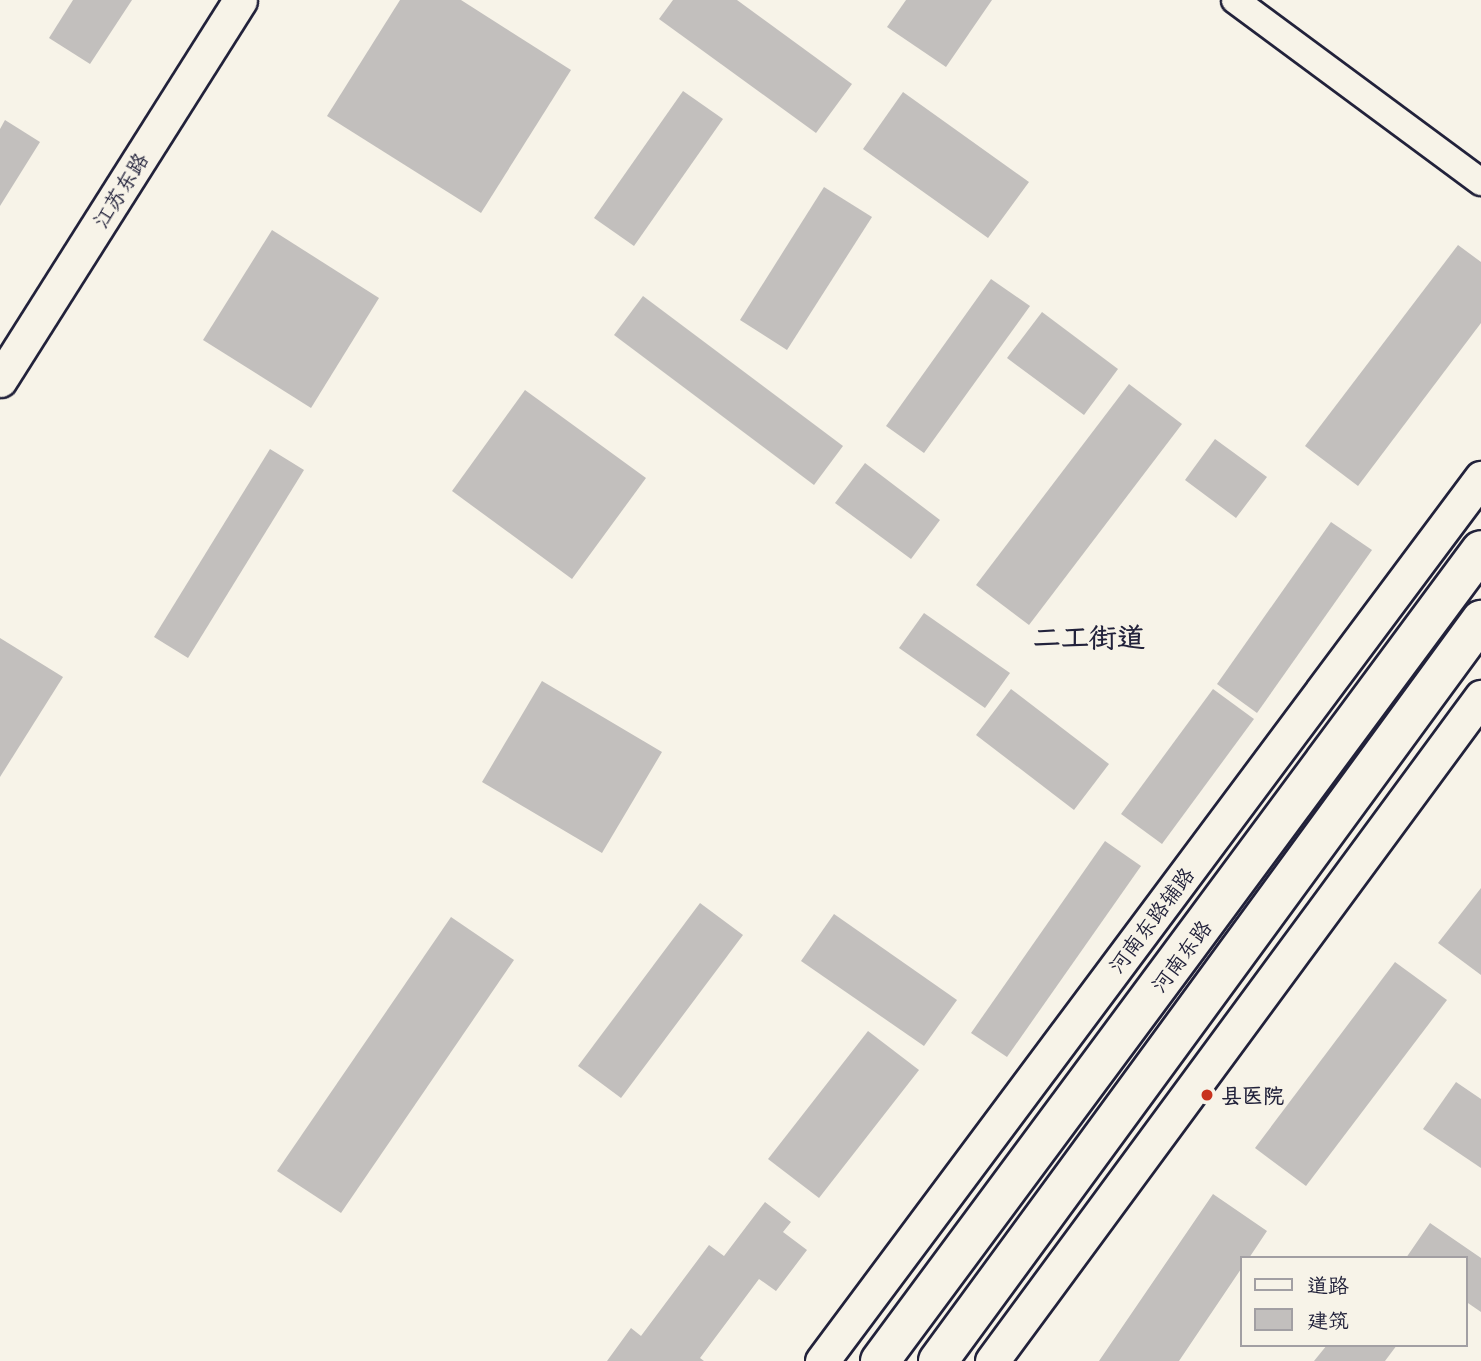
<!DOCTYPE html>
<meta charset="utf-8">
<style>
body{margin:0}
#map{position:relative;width:1481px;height:1361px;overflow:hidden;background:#f7f3e8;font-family:Mali,"LXGW WenKai TC",sans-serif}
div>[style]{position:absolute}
.building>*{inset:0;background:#c2bfbd}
.roads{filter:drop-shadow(2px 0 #22223b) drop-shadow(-2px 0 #22223b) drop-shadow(0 2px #22223b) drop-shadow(0 -2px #22223b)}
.minor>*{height:26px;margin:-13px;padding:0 13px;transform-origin:13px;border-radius:13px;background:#f7f3e8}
.tertiary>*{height:33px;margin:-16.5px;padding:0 16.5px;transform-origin:16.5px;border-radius:16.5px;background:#f7f3e8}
.primary>*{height:38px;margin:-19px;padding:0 19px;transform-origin:19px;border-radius:19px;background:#f7f3e8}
.dots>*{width:19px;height:19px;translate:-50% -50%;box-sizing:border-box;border:4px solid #f7f3e8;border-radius:50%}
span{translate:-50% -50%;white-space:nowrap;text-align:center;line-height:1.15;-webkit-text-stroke:6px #f7f3e8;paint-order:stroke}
.street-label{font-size:21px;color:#22223b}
.poi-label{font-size:21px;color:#22223b;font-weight:700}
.left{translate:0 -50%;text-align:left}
.district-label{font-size:28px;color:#22223b;font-weight:700}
.legend{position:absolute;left:1240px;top:1256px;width:228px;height:91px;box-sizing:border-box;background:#f7f3e8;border:2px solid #a29fa3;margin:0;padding:9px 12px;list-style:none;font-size:21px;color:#22223b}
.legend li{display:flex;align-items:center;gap:14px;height:35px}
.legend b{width:35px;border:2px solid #a29fa3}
</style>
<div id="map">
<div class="building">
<i style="clip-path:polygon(73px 0,132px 0,90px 64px,49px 38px)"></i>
<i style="clip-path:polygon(400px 0,461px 0,571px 70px,481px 213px,327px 116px)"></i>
<i style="clip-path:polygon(673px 0,737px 0,852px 84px,816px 133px,659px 19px)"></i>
<i style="clip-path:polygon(906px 0,992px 0,946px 67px,887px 27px)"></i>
<i style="clip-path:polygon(683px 91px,723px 119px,634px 246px,594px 218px)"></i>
<i style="clip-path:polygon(903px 92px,1029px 182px,988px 238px,863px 149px)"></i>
<i style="clip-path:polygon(5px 120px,40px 142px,0 206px,0 129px)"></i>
<i style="clip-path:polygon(824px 187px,872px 217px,787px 350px,740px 320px)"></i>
<i style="clip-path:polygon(272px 230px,379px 298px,311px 408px,203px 340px)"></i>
<i style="clip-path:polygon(1458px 245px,1481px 262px,1481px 323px,1358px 486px,1305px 446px)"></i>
<i style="clip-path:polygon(991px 279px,1030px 306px,924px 453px,886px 426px)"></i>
<i style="clip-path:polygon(643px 296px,843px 446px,814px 485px,614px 335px)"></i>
<i style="clip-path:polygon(1042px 312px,1118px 369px,1084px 415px,1007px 358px)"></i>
<i style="clip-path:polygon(1129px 384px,1182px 424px,1029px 625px,976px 585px)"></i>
<i style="clip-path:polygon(525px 390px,646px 478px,572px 579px,452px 491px)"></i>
<i style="clip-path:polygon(1215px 439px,1267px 477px,1236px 518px,1185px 480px)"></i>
<i style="clip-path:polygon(270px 449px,304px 470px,188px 658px,154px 637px)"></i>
<i style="clip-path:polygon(865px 463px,940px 520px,911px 559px,835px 503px)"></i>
<i style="clip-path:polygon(1331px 522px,1372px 550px,1257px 713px,1217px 684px)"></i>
<i style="clip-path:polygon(924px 613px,1010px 673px,985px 708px,899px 648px)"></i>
<i style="clip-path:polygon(0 638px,63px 677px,0 777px)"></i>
<i style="clip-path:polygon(542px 681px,662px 752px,602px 853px,482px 782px)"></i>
<i style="clip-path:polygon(1011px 689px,1109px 764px,1074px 810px,976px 735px)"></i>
<i style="clip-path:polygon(1213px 689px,1254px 719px,1162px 844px,1121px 814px)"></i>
<i style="clip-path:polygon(1105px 841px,1141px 866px,1007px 1057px,971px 1033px)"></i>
<i style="clip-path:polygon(1481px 888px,1481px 975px,1438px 943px)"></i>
<i style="clip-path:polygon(700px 903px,743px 935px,621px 1098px,578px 1066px)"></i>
<i style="clip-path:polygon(834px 914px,957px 1000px,924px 1046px,801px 961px)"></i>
<i style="clip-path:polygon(451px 917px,514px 960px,341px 1213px,277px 1171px)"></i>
<i style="clip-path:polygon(1395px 962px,1447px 1000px,1306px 1186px,1255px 1148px)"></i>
<i style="clip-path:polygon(868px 1031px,919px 1070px,819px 1198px,768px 1159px)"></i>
<i style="clip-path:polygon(1456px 1082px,1481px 1099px,1481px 1168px,1423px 1129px)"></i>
<i style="clip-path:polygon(1213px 1194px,1267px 1231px,1249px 1258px,1241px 1258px,1241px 1269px,1179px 1361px,1099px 1361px)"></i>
<i style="clip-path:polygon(765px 1202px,791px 1222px,783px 1232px,807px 1250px,776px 1291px,759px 1279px,700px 1358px,704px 1361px,607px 1361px,631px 1328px,641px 1336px,709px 1245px,724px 1256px)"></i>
<i style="clip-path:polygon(1430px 1223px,1481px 1258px,1481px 1312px,1465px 1301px,1465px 1258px,1406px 1258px)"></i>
<i style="clip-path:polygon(1327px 1345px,1397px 1345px,1385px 1361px,1314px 1361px)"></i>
</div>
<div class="roads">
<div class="minor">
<i style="left:1235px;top:0;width:306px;rotate:36.5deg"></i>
</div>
<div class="tertiary">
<i style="left:0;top:380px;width:449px;rotate:-57.7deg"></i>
<i style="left:822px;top:1361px;width:1102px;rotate:-53.27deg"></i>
<i style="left:992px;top:1361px;width:825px;rotate:-53.63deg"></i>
</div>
<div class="primary">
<i style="left:880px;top:1361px;width:1009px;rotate:-53.46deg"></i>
<i style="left:938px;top:1361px;width:919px;rotate:-53.77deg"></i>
</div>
</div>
<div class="dots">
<i style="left:1207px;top:1095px;background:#c8321e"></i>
</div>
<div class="street-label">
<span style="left:120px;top:190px;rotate:-58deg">江苏东路</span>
<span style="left:1151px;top:920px;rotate:-53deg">河南东路辅路</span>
<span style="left:1181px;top:956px;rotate:-53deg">河南东路</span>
</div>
<div class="poi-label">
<span class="left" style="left:1221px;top:1095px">县医院</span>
</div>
<div class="district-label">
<span style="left:1089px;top:636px">二工街道</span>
</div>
<ul class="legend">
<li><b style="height:9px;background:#f7f3e8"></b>道路</li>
<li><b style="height:19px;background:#c2bfbd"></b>建筑</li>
</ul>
</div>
